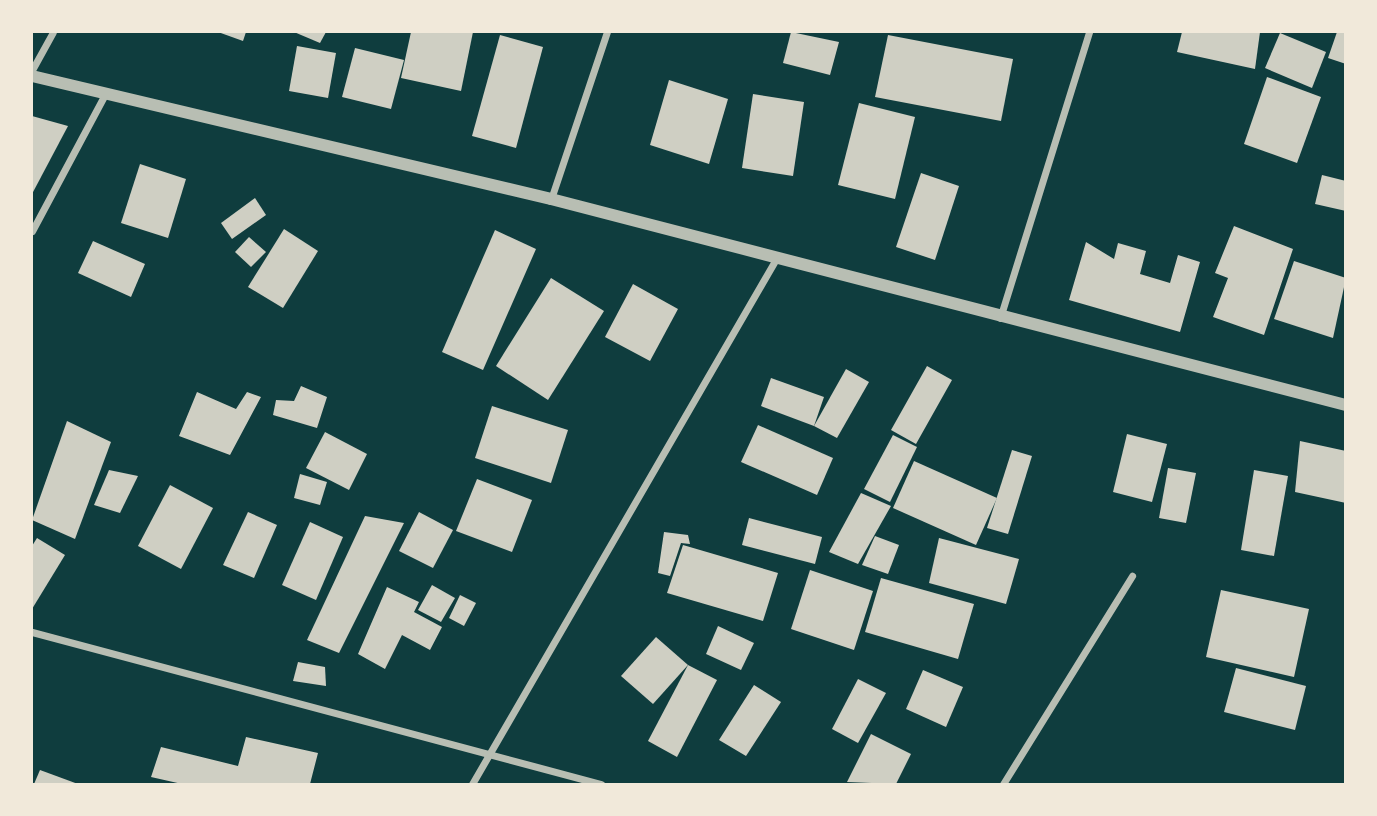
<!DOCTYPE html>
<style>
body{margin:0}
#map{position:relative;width:1377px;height:816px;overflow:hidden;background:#0f3d3e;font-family:"IBM Plex Sans",sans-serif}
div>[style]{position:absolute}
.building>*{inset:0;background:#cfcfc3}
.minor>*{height:7px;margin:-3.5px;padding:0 3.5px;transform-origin:3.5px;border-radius:3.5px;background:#b8beb3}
.tertiary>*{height:12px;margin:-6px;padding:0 6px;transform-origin:6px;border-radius:6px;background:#b8beb3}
span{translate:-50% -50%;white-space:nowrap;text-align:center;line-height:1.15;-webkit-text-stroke:5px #f1e9da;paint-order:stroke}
.frame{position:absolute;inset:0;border:33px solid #f1e9da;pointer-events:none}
</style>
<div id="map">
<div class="building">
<i style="clip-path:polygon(218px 32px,246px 32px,243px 41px)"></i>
<i style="clip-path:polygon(294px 32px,326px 32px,320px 43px)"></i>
<i style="clip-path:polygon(411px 32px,473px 32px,461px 91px,401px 78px)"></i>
<i style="clip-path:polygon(791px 32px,839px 42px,830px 75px,783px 63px)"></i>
<i style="clip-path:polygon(1182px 32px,1260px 32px,1255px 69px,1177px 52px)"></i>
<i style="clip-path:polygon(1337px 32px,1346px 32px,1346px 64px,1328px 58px)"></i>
<i style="clip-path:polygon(1280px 33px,1326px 52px,1312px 88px,1265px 68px)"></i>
<i style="clip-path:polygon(500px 35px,543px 47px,516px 148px,472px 136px)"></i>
<i style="clip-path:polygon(888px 35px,1013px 59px,1001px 121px,875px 97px)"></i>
<i style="clip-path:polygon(297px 46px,336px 53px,328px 98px,289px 91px)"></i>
<i style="clip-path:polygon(355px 48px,404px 60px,391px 109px,342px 97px)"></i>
<i style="clip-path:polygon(1267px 77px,1321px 97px,1297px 163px,1244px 144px)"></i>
<i style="clip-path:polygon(669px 80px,728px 99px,709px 164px,650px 145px)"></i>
<i style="clip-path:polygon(753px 94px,804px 102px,793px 176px,742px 168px)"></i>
<i style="clip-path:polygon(859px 103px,915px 117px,895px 199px,838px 185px)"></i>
<i style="clip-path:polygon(32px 116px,68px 126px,32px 194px)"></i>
<i style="clip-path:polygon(140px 164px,186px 179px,168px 238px,121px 223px)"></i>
<i style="clip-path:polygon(921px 173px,959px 186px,935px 260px,896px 247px)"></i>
<i style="clip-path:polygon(1322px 175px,1346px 181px,1346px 211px,1315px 204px)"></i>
<i style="clip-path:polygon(255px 198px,266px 215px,232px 239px,221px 223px)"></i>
<i style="clip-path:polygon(1234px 226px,1293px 249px,1264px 335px,1213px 317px,1228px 278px,1215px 273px)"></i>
<i style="clip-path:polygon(284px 229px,318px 251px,283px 308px,248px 287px)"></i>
<i style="clip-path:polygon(495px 230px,536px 249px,483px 370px,442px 352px)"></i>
<i style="clip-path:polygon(249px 237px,266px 252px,251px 267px,235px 252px)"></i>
<i style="clip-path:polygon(93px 241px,145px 264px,131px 297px,78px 273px)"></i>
<i style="clip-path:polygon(1086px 242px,1114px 259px,1118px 243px,1146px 251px,1140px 274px,1170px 283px,1178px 255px,1200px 262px,1180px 332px,1069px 300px)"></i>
<i style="clip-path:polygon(1294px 261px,1346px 278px,1333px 338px,1274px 319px)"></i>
<i style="clip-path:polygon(551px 278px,604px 311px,548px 400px,496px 366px)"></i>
<i style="clip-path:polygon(633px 284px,678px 309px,650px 361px,605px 337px)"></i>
<i style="clip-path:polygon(927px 366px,952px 380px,916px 444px,891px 430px)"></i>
<i style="clip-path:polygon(846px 369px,869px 382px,837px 438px,814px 426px)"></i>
<i style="clip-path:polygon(771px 378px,824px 397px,814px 426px,761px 406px)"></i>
<i style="clip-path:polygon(301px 386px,327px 397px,317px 428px,273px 415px,276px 400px,294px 401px)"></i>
<i style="clip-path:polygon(197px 392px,236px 409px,247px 392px,261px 397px,230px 455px,179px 436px)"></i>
<i style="clip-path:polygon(492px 406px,568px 430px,551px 483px,475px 458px)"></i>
<i style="clip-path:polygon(67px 421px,111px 442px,75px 539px,32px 520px)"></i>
<i style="clip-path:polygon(758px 425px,833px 458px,817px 495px,741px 462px)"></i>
<i style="clip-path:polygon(325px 432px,367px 454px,349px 490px,306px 468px)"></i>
<i style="clip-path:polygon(1127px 434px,1167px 444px,1152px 502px,1113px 492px)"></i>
<i style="clip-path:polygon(893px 435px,917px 447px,890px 502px,864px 489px)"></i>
<i style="clip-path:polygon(1300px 441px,1346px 451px,1346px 503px,1295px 492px)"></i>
<i style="clip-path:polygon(1012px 450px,1032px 456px,1008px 534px,987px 528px)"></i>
<i style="clip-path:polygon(914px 461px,997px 498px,976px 545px,893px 508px)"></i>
<i style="clip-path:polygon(1168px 468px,1196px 473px,1186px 523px,1159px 518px)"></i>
<i style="clip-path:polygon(109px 470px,138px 476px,120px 513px,94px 505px)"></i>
<i style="clip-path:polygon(1254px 470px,1288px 476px,1274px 556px,1241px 550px)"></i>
<i style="clip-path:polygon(300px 474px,327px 482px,320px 505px,294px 498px)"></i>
<i style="clip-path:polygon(477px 479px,532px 500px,512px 552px,456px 531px)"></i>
<i style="clip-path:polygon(170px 485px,213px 508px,181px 569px,138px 546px)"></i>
<i style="clip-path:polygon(861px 493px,891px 506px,858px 564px,829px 552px)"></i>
<i style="clip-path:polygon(248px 512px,277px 525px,254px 578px,223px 565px)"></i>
<i style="clip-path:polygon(419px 512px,453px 530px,433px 568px,399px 551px)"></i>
<i style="clip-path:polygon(365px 516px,404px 523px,339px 653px,307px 640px)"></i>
<i style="clip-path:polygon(749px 518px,822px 537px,815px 564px,742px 545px)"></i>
<i style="clip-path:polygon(310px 522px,343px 537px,316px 600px,282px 585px)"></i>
<i style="clip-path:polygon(664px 532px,688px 535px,690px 544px,681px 543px,670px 576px,658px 573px)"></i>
<i style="clip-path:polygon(875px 536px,899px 545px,888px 574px,862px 565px)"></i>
<i style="clip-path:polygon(37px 538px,65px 555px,32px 609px,32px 546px)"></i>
<i style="clip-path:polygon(939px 538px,1019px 559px,1006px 604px,929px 583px)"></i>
<i style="clip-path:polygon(683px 545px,778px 573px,763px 621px,667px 593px)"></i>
<i style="clip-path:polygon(810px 570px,873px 591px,854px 650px,791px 629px)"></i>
<i style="clip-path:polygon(881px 578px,974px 604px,958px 659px,865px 632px)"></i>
<i style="clip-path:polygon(432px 585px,455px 598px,441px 622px,418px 610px)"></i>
<i style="clip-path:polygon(387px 587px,419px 602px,414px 612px,442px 627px,430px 650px,402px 635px,385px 669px,358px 654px)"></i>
<i style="clip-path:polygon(1221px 590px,1309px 609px,1294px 677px,1206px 657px)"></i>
<i style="clip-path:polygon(460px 595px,476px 603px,464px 626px,449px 618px)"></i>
<i style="clip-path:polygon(718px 626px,754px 643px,741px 670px,706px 654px)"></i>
<i style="clip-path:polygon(656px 637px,688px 665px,653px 704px,621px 676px)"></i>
<i style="clip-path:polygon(298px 662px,325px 667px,326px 686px,293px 681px)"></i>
<i style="clip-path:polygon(688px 665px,717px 680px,677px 757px,648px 741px)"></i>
<i style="clip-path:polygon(1236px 668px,1306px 686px,1295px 730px,1224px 712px)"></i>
<i style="clip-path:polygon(923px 670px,963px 687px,946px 727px,906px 709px)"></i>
<i style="clip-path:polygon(858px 679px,886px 693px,858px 743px,832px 729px)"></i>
<i style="clip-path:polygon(754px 685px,781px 702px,746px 756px,719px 740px)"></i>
<i style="clip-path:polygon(871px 734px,911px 754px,896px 784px,847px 782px)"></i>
<i style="clip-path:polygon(246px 737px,318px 753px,310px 784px,182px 784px,151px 777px,161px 747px,238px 766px)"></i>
<i style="clip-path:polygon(40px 770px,78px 784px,34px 784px)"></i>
</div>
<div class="minor">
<i style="left:32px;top:70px;width:43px;rotate:-61.1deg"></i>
<i style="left:551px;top:199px;width:176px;rotate:-71.5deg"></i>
<i style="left:32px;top:231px;width:155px;rotate:-61.9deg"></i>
<i style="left:1000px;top:318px;width:300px;rotate:-72.7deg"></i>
<i style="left:32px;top:632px;width:589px;rotate:14.96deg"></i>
<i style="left:472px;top:784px;width:607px;rotate:-59.93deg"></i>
<i style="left:1003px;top:784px;width:245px;rotate:-58.2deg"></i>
</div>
<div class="tertiary">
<i style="left:32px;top:76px;width:533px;rotate:13.33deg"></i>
<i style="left:551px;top:199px;width:821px;rotate:14.53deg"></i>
</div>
<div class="frame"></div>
</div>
